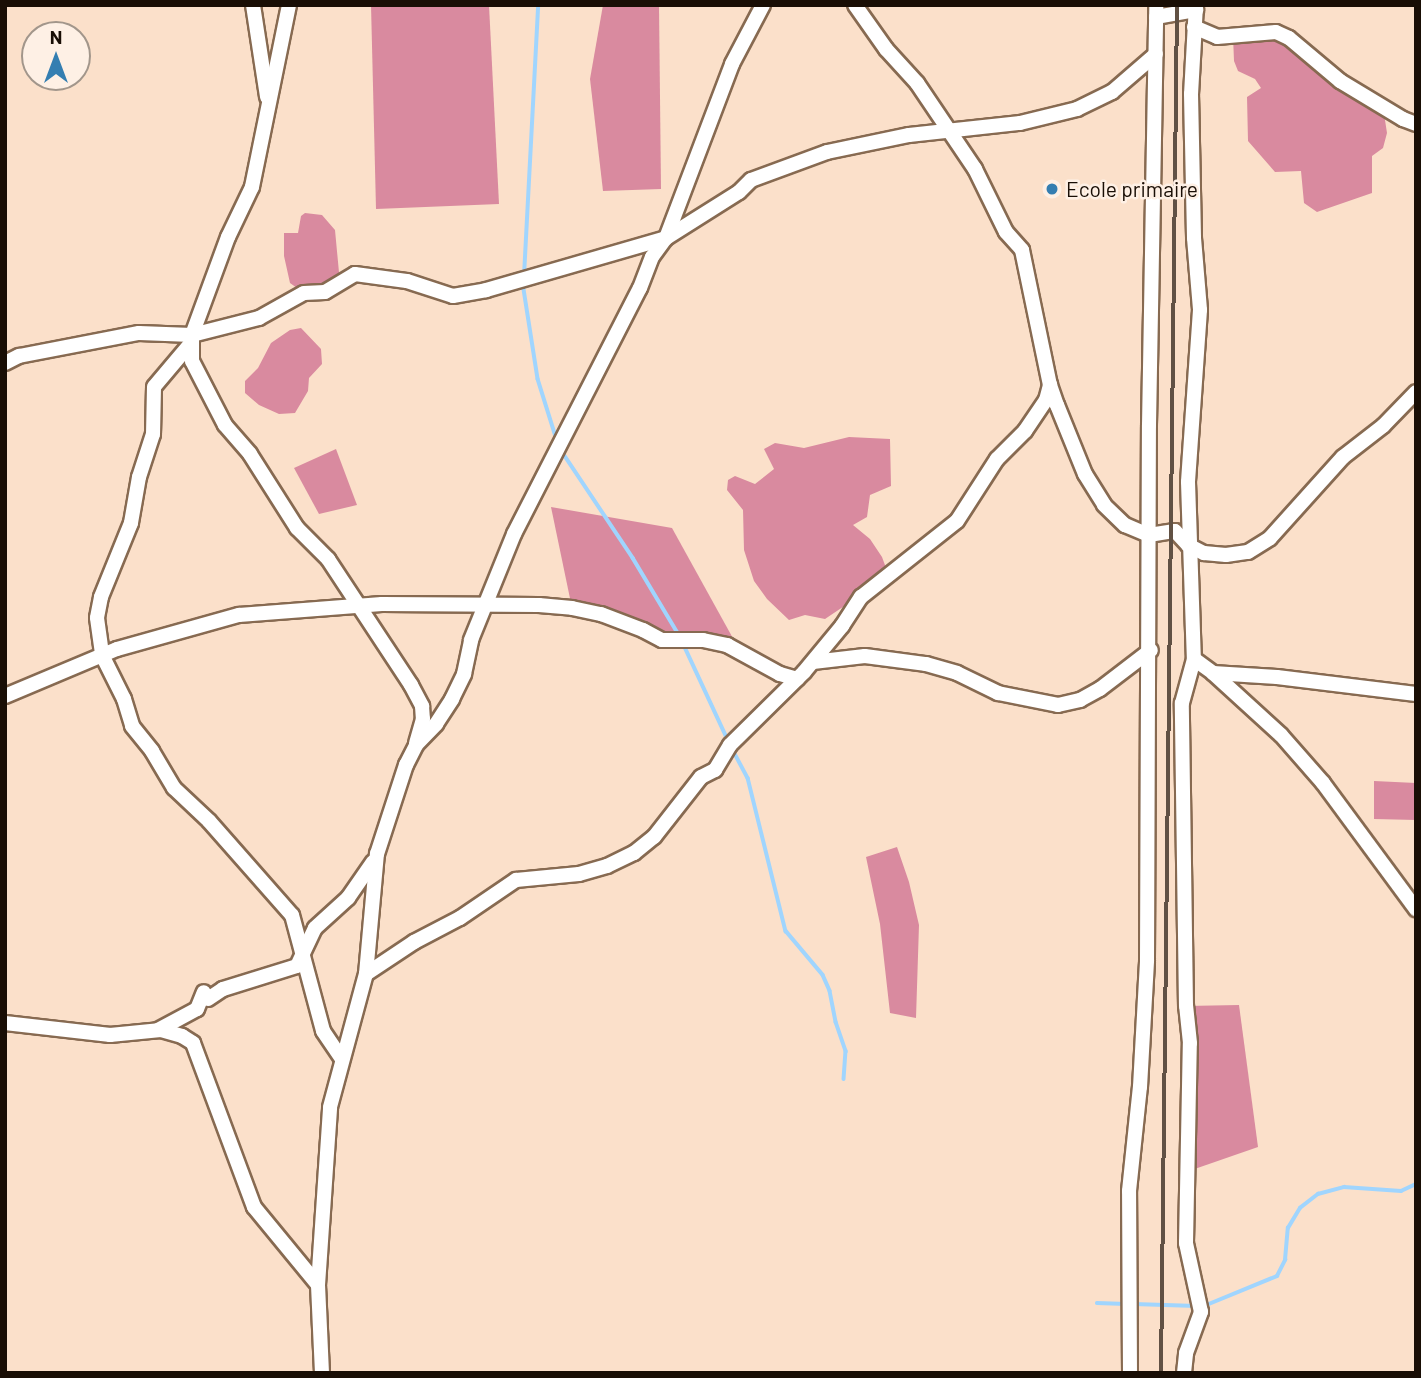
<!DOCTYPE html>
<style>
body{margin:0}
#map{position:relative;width:1421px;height:1378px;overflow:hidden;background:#fbe0ca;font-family:Barlow,sans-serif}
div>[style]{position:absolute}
.forest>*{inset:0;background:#d98a9f}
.stream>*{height:3.5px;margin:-1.75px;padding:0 1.75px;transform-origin:1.75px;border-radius:1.75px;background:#a0d5fe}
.roads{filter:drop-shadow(2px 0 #876a51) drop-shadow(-2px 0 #876a51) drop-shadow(0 2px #876a51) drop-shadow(0 -2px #876a51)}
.minor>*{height:14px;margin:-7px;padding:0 7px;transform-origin:7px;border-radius:7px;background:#fff}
.rail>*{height:3.5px;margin:-1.75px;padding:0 1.75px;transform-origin:1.75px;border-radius:1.75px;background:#615144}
.dots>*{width:19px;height:19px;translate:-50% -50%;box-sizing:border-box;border:4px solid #fef0e5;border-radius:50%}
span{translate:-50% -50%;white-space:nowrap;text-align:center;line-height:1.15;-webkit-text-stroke:5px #fef0e5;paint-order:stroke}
.poi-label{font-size:21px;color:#190e05}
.left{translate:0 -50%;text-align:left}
.frame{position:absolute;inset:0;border:7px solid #190e05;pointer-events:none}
.north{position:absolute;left:21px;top:21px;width:70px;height:70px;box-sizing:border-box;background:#fef0e5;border:2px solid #a2968b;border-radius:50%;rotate:0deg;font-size:19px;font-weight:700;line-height:28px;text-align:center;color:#190e05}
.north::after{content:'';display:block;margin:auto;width:24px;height:32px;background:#347eb1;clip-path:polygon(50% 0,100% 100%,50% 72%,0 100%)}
</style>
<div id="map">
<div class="forest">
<i style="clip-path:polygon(371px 5px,489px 5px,499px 204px,376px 209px)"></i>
<i style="clip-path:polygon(603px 5px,659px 5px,661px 189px,603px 191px,590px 79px)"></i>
<i style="clip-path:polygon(1276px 32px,1383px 107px,1387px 133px,1383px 148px,1372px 156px,1372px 193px,1317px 212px,1304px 203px,1301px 171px,1275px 172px,1248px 141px,1247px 97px,1261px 88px,1255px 79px,1238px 71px,1234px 61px,1233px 36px)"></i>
<i style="clip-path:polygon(305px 213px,322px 215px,335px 230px,340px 283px,304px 293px,290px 283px,284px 256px,284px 233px,298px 233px,301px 216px)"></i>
<i style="clip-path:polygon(301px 328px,321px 349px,322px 364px,309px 378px,308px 391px,295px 413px,279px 414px,259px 405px,245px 393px,245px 381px,258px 368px,271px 343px,290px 330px)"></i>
<i style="clip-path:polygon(849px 437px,890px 439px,891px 486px,870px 495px,867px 517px,853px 525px,870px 539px,882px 557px,889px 576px,825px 619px,805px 615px,789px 620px,767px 599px,754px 581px,744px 550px,743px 510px,727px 490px,728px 480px,735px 476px,755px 484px,774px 469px,764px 449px,775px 443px,804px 448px)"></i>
<i style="clip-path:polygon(336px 449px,357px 505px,319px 514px,294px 468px)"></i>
<i style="clip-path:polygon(551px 507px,672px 528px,740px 651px,662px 640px,572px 608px)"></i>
<i style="clip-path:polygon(1374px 781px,1416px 783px,1416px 820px,1374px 819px)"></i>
<i style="clip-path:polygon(897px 847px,909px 882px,919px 925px,916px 1018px,890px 1013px,880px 924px,866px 857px)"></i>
<i style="clip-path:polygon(1239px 1005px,1258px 1147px,1186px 1172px,1186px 1006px)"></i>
</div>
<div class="stream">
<i style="left:524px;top:276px;width:271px;rotate:-87deg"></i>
<i style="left:523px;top:283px;width:97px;rotate:81.1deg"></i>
<i style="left:538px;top:379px;width:64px;rotate:72.7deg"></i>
<i style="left:561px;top:450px;width:130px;rotate:56.3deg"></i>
<i style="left:633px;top:558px;width:90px;rotate:59.1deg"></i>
<i style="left:684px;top:645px;width:105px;rotate:65.1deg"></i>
<i style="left:733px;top:750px;width:32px;rotate:62deg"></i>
<i style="left:748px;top:778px;width:158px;rotate:76.1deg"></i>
<i style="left:786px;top:931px;width:57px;rotate:49.9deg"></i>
<i style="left:823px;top:975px;width:17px;rotate:66deg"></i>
<i style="left:830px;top:991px;width:32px;rotate:79deg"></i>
<i style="left:836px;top:1022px;width:31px;rotate:71deg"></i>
<i style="left:846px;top:1051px;width:28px;rotate:94deg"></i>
<i style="left:1097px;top:1303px;width:29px;rotate:2deg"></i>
<i style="left:1134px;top:1304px;width:62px;rotate:1.8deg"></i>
<i style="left:1204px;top:1306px;width:79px;rotate:-22.3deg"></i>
<i style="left:1277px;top:1276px;width:18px;rotate:-63deg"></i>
<i style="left:1285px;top:1260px;width:32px;rotate:-85deg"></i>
<i style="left:1288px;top:1228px;width:23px;rotate:-59deg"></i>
<i style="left:1300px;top:1208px;width:23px;rotate:-38deg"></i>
<i style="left:1318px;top:1194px;width:27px;rotate:-15deg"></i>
<i style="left:1344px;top:1187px;width:57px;rotate:4deg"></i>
<i style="left:1401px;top:1191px;width:17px;rotate:-25deg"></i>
</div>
<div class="roads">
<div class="minor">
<i style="left:253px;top:5px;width:93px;rotate:81.3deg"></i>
<i style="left:289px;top:5px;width:186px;rotate:101.5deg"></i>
<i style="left:252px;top:187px;width:55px;rotate:115.6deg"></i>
<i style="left:228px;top:237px;width:104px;rotate:110.2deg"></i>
<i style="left:192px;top:335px;width:26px;rotate:90deg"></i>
<i style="left:192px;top:361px;width:72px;rotate:62.7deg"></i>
<i style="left:225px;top:425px;width:38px;rotate:49deg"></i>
<i style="left:250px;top:454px;width:88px;rotate:57.6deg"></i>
<i style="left:297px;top:528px;width:44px;rotate:45deg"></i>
<i style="left:328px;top:559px;width:151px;rotate:56.6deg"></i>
<i style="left:411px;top:685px;width:24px;rotate:62deg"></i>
<i style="left:422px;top:706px;width:13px;rotate:86deg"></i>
<i style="left:423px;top:719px;width:25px;rotate:106deg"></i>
<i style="left:855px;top:5px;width:54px;rotate:54.8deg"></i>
<i style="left:886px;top:49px;width:46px;rotate:47.6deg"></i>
<i style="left:917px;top:83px;width:104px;rotate:56deg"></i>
<i style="left:975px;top:169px;width:70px;rotate:63.8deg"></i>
<i style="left:1006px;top:232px;width:24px;rotate:48deg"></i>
<i style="left:1022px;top:250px;width:138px;rotate:78.3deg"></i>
<i style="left:1050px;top:385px;width:21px;rotate:71deg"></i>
<i style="left:1057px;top:405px;width:74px;rotate:67.9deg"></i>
<i style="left:1085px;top:474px;width:36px;rotate:58deg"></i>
<i style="left:1104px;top:505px;width:29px;rotate:44deg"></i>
<i style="left:1125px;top:525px;width:26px;rotate:23deg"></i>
<i style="left:1149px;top:535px;width:26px;rotate:-9deg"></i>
<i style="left:1175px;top:531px;width:19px;rotate:47deg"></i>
<i style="left:1188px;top:545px;width:18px;rotate:27deg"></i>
<i style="left:1204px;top:553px;width:22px;rotate:5deg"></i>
<i style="left:1226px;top:555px;width:22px;rotate:-8deg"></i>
<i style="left:1248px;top:552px;width:26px;rotate:-32deg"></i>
<i style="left:1270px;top:538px;width:109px;rotate:-48deg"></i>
<i style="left:1343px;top:457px;width:51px;rotate:-37.8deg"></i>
<i style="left:1383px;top:426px;width:47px;rotate:-45.9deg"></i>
<i style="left:1196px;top:5px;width:89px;rotate:93.2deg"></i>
<i style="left:1191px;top:94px;width:144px;rotate:88.8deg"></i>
<i style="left:1194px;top:238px;width:72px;rotate:85.2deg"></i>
<i style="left:1200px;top:310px;width:172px;rotate:94deg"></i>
<i style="left:1188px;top:482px;width:177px;rotate:88.1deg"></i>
<i style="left:1194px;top:659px;width:24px;rotate:36deg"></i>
<i style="left:1213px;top:673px;width:64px;rotate:3.6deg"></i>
<i style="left:1277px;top:677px;width:140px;rotate:7deg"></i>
<i style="left:1156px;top:17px;width:41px;rotate:-9.9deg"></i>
<i style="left:1194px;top:27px;width:25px;rotate:23deg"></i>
<i style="left:1217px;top:37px;width:59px;rotate:-4.8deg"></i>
<i style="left:1276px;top:32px;width:14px;rotate:25deg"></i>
<i style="left:1289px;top:38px;width:67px;rotate:40.1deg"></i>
<i style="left:1340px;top:81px;width:74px;rotate:31.1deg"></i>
<i style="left:1403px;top:119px;width:14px;rotate:21deg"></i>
<i style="left:191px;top:343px;width:57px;rotate:130.1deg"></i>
<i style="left:154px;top:387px;width:47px;rotate:91.2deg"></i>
<i style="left:153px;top:434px;width:45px;rotate:108deg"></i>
<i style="left:139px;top:477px;width:47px;rotate:99.9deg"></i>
<i style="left:131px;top:523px;width:80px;rotate:112.1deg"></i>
<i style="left:101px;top:597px;width:21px;rotate:101deg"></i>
<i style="left:97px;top:618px;width:37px;rotate:82deg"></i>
<i style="left:102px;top:655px;width:49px;rotate:63.4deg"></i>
<i style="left:124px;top:699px;width:28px;rotate:73deg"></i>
<i style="left:132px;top:726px;width:32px;rotate:51deg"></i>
<i style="left:152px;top:751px;width:43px;rotate:59.3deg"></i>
<i style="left:174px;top:788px;width:48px;rotate:43.3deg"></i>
<i style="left:209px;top:821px;width:125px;rotate:48.6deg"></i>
<i style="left:292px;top:915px;width:120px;rotate:75deg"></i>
<i style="left:323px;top:1031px;width:34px;rotate:56deg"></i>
<i style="left:5px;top:363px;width:16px;rotate:-27deg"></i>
<i style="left:19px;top:356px;width:122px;rotate:-10.9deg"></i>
<i style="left:139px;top:333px;width:53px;rotate:2.2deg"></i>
<i style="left:192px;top:335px;width:69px;rotate:-14.2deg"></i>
<i style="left:259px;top:318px;width:51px;rotate:-29.1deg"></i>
<i style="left:304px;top:293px;width:21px;rotate:-3deg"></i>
<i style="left:325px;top:292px;width:35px;rotate:-31deg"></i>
<i style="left:355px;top:274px;width:52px;rotate:7.7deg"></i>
<i style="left:407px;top:281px;width:48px;rotate:18.1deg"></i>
<i style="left:453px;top:296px;width:34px;rotate:-10deg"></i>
<i style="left:486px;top:290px;width:187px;rotate:-16.1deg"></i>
<i style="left:666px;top:238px;width:86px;rotate:-32.2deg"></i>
<i style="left:739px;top:192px;width:17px;rotate:-45deg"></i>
<i style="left:751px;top:180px;width:81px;rotate:-20.2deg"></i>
<i style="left:827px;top:152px;width:84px;rotate:-11.7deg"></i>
<i style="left:909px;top:135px;width:112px;rotate:-6.2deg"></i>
<i style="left:1020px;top:123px;width:59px;rotate:-13.8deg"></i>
<i style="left:1077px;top:109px;width:39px;rotate:-26deg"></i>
<i style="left:1112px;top:92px;width:58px;rotate:-40.8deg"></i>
<i style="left:813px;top:662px;width:52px;rotate:-6.6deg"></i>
<i style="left:865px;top:656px;width:62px;rotate:7.5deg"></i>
<i style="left:926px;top:664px;width:32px;rotate:16deg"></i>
<i style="left:957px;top:673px;width:46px;rotate:26deg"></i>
<i style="left:998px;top:693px;width:61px;rotate:11.3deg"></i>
<i style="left:1058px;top:705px;width:23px;rotate:-13deg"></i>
<i style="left:1080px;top:700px;width:23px;rotate:-29deg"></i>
<i style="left:1100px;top:689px;width:64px;rotate:-37.4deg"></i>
<i style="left:1213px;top:673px;width:92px;rotate:42.4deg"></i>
<i style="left:1281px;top:735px;width:64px;rotate:48.8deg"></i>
<i style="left:1323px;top:783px;width:157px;rotate:53.6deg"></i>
<i style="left:5px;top:696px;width:121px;rotate:-22.8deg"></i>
<i style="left:117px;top:649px;width:127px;rotate:-15.6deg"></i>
<i style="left:239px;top:615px;width:143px;rotate:-4.4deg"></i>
<i style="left:382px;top:604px;width:157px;rotate:0.4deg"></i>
<i style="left:539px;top:605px;width:33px;rotate:5deg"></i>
<i style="left:572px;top:608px;width:30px;rotate:12deg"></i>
<i style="left:601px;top:614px;width:45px;rotate:20.9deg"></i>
<i style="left:643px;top:630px;width:21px;rotate:28deg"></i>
<i style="left:662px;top:640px;width:41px"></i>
<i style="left:703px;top:640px;width:25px;rotate:12deg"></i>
<i style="left:727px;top:645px;width:60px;rotate:28.7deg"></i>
<i style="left:780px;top:674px;width:18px;rotate:16deg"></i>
<i style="left:366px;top:974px;width:58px;rotate:-33.7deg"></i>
<i style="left:414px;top:942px;width:52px;rotate:-27.6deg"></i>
<i style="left:460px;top:918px;width:68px;rotate:-34.2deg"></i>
<i style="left:516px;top:880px;width:63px;rotate:-5.4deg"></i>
<i style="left:579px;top:874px;width:29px;rotate:-16deg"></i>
<i style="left:607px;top:866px;width:30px;rotate:-26deg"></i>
<i style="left:634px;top:853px;width:26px;rotate:-39deg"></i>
<i style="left:654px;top:837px;width:76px;rotate:-51.9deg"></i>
<i style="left:701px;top:777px;width:16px;rotate:-27deg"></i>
<i style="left:715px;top:770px;width:29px;rotate:-59deg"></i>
<i style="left:730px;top:745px;width:104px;rotate:-44.6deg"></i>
<i style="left:804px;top:672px;width:60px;rotate:-50.4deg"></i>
<i style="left:842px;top:626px;width:35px;rotate:-57deg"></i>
<i style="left:861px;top:597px;width:122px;rotate:-38.4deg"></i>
<i style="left:957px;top:521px;width:74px;rotate:-57.2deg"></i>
<i style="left:997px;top:459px;width:40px;rotate:-45deg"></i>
<i style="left:1025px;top:431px;width:37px;rotate:-56deg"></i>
<i style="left:1046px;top:400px;width:16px;rotate:-75deg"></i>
<i style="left:208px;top:999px;width:18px;rotate:-34deg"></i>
<i style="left:223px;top:989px;width:77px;rotate:-17.3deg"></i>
<i style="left:297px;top:966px;width:42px;rotate:-64.7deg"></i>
<i style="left:315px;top:928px;width:45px;rotate:-42.3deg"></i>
<i style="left:348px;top:898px;width:44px;rotate:-55.2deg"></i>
<i style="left:5px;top:1023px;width:106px;rotate:6.5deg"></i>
<i style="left:110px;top:1035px;width:51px;rotate:-5.6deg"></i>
<i style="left:161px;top:1030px;width:22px;rotate:16deg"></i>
<i style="left:182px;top:1036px;width:13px;rotate:32deg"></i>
<i style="left:193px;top:1043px;width:175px;rotate:69.6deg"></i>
<i style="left:254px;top:1207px;width:101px;rotate:50.6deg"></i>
<i style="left:158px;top:1030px;width:44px;rotate:-28.3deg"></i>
<i style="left:197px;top:1009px;width:18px;rotate:-68deg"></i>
<i style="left:322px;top:1373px;width:88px;rotate:-92.6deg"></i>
<i style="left:318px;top:1285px;width:178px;rotate:-86.1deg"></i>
<i style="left:330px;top:1107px;width:138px;rotate:-74.9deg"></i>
<i style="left:366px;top:974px;width:121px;rotate:-84.8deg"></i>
<i style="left:377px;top:854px;width:94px;rotate:-72deg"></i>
<i style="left:406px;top:765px;width:22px;rotate:-63deg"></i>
<i style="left:416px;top:745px;width:29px;rotate:-46deg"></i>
<i style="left:436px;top:724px;width:30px;rotate:-57deg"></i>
<i style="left:452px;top:699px;width:28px;rotate:-64deg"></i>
<i style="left:464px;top:674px;width:35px;rotate:-78deg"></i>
<i style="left:471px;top:640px;width:114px;rotate:-67.9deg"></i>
<i style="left:514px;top:534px;width:276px;rotate:-62.9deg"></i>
<i style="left:640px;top:288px;width:33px;rotate:-69deg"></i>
<i style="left:652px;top:257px;width:24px;rotate:-54deg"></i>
<i style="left:666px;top:238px;width:186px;rotate:-69.2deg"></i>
<i style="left:732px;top:64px;width:67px;rotate:-62.3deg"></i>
<i style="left:1130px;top:1373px;width:182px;rotate:-90.3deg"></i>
<i style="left:1129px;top:1191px;width:105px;rotate:-84deg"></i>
<i style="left:1140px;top:1087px;width:127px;rotate:-86.8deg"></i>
<i style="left:1147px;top:960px;width:535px;rotate:-89.79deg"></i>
<i style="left:1149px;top:425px;width:420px;rotate:-89deg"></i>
<i style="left:1184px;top:1373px;width:20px;rotate:-84deg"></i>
<i style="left:1186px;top:1353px;width:44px;rotate:-69.9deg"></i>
<i style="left:1201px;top:1312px;width:71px;rotate:-102.3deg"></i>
<i style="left:1186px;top:1243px;width:200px;rotate:-88.9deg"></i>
<i style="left:1190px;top:1043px;width:37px;rotate:-96deg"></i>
<i style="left:1186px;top:1006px;width:303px;rotate:-90.8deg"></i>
<i style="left:1182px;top:703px;width:46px;rotate:-74.7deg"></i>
</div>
</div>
<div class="rail">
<i style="left:1161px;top:1373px;width:1368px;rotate:-89.33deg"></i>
</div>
<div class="dots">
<i style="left:1052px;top:189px;background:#347eb1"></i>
</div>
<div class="poi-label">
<span class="left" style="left:1066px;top:189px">Ecole primaire</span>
</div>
<div class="frame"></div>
<div class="north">N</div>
</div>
